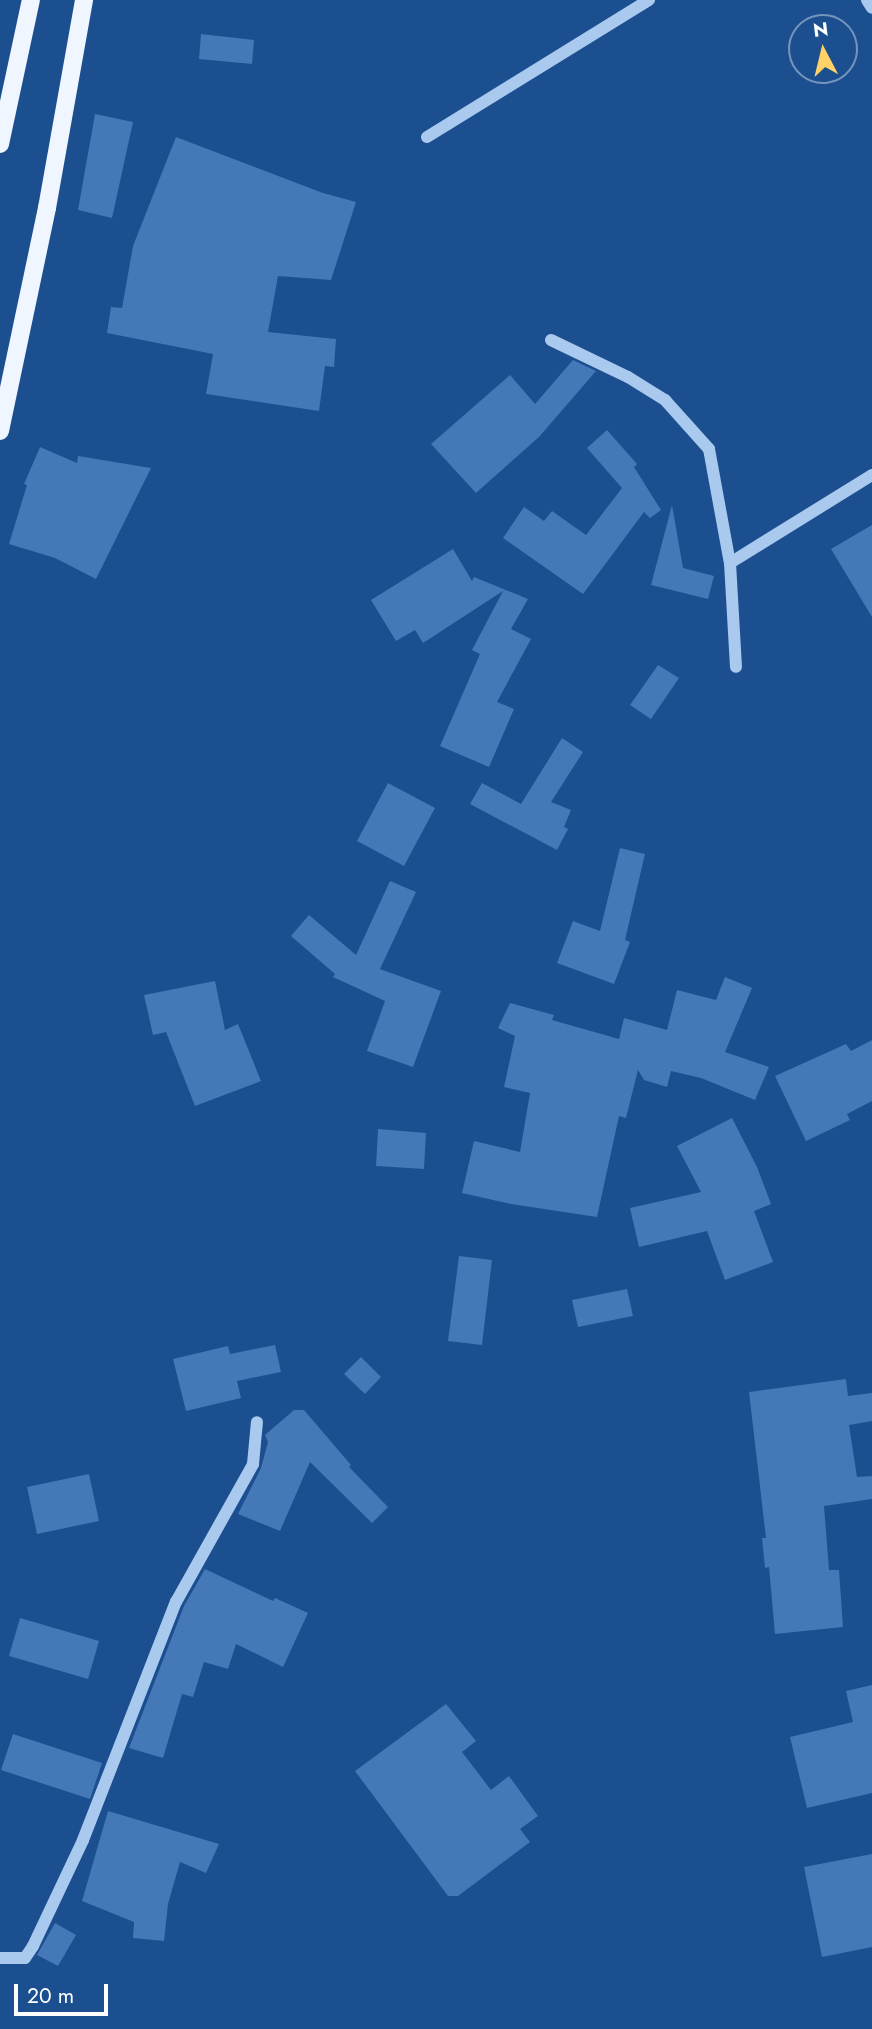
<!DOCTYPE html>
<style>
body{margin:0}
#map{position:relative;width:872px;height:2029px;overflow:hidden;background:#1b4f8f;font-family:Jost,sans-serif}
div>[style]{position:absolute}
.building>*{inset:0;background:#4478b7}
.minor>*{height:12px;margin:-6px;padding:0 6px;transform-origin:6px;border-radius:6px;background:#a9c9ee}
.major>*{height:18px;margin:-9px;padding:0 9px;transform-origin:9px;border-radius:9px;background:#f0f6ff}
span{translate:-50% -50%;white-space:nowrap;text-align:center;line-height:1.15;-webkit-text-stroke:6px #1b4f8f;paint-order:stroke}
.north{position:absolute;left:788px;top:14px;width:70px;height:70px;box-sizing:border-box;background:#1b4f8f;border:2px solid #7695bc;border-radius:50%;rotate:353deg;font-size:19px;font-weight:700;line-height:28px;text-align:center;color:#fff}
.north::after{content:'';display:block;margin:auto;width:24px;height:32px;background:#ffd166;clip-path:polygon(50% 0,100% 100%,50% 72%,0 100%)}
.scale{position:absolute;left:14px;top:1984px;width:94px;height:32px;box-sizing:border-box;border:4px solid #fff;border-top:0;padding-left:9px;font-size:21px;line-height:24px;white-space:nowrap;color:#fff;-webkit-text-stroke:5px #1b4f8f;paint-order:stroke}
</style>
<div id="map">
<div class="building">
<i style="clip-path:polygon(201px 34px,254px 40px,252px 64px,199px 59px)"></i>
<i style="clip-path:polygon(95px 114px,133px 122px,112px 218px,78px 210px)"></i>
<i style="clip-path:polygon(176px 137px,323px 193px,356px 202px,331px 280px,278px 276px,268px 332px,336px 339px,334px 367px,325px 366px,319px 411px,206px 394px,213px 354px,107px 333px,111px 307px,122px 308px,133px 246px)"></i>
<i style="clip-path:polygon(573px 360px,596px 371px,539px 437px,476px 493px,431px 444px,510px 375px,535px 404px)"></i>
<i style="clip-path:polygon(607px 430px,637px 464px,634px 467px,661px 510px,650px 518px,644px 512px,583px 594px,503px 538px,524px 507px,544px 521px,552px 511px,586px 535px,622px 488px,587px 448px)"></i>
<i style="clip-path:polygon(40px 447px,77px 463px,78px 456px,151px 468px,96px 579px,55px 558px,9px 544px,27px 485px,24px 484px)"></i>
<i style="clip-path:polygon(672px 505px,683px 568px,714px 576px,708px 599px,651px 585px)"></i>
<i style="clip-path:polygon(872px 525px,872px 617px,831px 549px)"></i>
<i style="clip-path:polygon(453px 549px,472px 581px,474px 577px,528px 599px,511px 629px,531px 639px,497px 702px,514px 709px,489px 767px,440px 746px,480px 654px,472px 650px,503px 591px,423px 643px,415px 630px,396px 641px,371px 600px)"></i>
<i style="clip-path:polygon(658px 665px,679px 678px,651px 719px,630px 705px)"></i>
<i style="clip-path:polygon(562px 738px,583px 752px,551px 802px,571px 810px,564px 827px,568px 829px,557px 850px,470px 804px,482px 783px,521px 804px)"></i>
<i style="clip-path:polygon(388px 783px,435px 808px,404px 866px,357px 841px)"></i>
<i style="clip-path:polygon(620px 848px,645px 854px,625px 940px,630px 942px,614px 984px,557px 963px,573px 921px,600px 931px)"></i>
<i style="clip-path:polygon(390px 881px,416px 892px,380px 969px,441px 991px,413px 1067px,367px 1051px,385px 1001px,333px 977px,335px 974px,291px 936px,309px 915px,356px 955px)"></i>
<i style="clip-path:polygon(725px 977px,752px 988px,725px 1052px,769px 1067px,755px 1100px,701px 1078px,671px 1071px,667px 1087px,644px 1080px,638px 1070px,626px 1118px,619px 1116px,597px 1217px,511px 1204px,462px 1193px,474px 1141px,520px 1152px,530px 1093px,504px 1087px,515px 1036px,498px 1028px,510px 1003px,554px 1015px,552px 1020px,619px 1039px,624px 1018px,667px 1030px,677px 990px,716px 1000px)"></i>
<i style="clip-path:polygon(215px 981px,225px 1030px,238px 1024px,261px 1081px,195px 1106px,166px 1032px,153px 1035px,144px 995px)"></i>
<i style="clip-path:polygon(872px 1040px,872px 1101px,847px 1114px,850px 1120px,806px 1141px,775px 1076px,846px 1044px,851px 1051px)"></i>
<i style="clip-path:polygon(732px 1118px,757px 1167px,771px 1204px,754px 1211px,773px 1262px,725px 1280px,707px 1231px,639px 1247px,630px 1208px,701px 1192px,677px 1146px)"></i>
<i style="clip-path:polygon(378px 1129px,426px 1133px,424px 1169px,376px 1166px)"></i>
<i style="clip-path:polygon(459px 1256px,492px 1260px,482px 1345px,448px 1341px)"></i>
<i style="clip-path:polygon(627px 1289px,633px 1316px,578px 1327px,572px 1300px)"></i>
<i style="clip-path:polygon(275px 1345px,281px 1372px,237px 1381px,241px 1398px,186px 1411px,173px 1359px,228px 1346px,230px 1354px)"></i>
<i style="clip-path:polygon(361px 1357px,381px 1377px,365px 1394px,344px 1374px)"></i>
<i style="clip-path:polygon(846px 1379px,848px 1396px,872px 1393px,872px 1421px,849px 1425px,857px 1477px,872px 1476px,872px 1499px,824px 1506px,829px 1570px,839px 1570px,843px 1627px,775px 1634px,769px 1567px,765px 1568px,762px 1538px,766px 1538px,749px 1392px)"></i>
<i style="clip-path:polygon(294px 1410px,304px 1410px,351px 1465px,349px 1467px,388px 1507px,372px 1523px,310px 1462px,280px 1531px,238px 1514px,261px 1468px,268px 1442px,265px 1435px)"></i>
<i style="clip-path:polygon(89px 1474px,99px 1521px,37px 1534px,27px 1487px)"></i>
<i style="clip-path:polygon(205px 1569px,273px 1601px,275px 1598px,308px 1613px,283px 1667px,236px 1644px,228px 1669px,204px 1662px,193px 1697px,182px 1694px,163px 1758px,129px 1748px,184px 1606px)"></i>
<i style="clip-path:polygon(20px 1618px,99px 1641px,88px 1679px,9px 1656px)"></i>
<i style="clip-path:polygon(872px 1685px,872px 1793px,807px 1808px,790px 1737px,853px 1722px,846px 1691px)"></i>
<i style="clip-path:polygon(446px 1704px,476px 1741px,462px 1752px,491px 1790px,509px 1776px,538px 1816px,520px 1829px,530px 1842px,458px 1896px,448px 1896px,355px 1771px)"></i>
<i style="clip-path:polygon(13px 1734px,102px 1763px,90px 1799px,1px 1770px)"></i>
<i style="clip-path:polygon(108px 1811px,219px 1844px,206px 1873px,180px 1862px,168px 1904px,164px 1941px,133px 1938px,134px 1922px,82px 1901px)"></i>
<i style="clip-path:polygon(872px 1854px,872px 1947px,822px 1957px,804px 1867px)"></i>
<i style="clip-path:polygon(55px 1923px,76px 1935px,58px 1966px,37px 1955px)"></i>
</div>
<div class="minor">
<i style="left:867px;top:0;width:9px;rotate:58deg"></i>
<i style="left:427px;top:137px;width:261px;rotate:-31.7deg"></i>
<i style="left:551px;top:340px;width:85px;rotate:25.7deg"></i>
<i style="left:628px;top:377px;width:44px;rotate:31.9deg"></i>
<i style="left:665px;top:400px;width:66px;rotate:48.1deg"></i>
<i style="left:709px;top:449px;width:116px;rotate:79.6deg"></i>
<i style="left:730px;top:563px;width:104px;rotate:86.7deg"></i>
<i style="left:730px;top:563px;width:167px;rotate:-31.8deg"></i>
<i style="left:0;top:1958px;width:25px"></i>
<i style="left:25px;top:1958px;width:14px;rotate:-56deg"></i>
<i style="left:33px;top:1946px;width:117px;rotate:-64.7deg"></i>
<i style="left:83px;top:1840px;width:256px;rotate:-68.7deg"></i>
<i style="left:176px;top:1602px;width:158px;rotate:-60.8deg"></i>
<i style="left:253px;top:1464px;width:42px;rotate:-84.6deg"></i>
</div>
<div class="major">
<i style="left:0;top:144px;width:147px;rotate:-77.9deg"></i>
<i style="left:0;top:431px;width:228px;rotate:-78.1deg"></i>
<i style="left:47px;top:208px;width:211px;rotate:-79.9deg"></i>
</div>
<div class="north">N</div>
<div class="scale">20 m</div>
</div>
